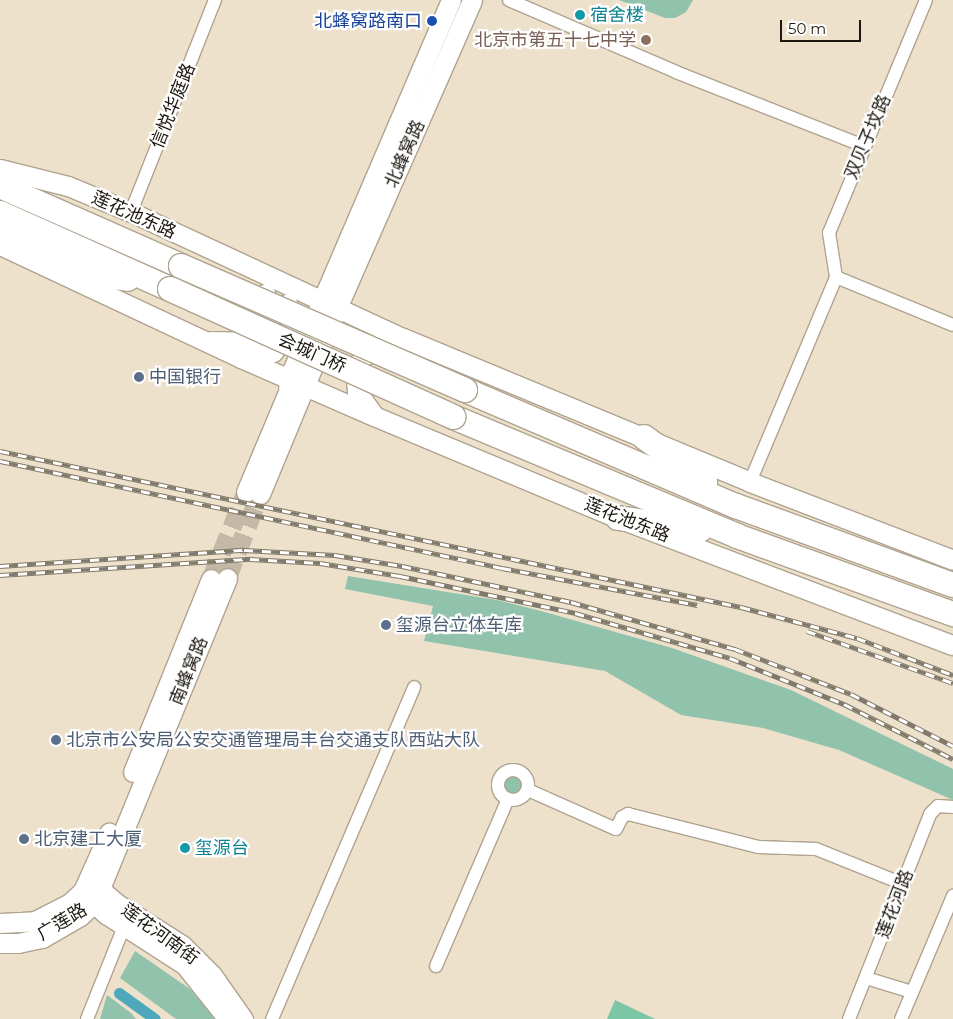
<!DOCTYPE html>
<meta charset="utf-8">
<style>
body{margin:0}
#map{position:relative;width:953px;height:1019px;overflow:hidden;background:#ede1cc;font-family:Montserrat,"Noto Sans SC",sans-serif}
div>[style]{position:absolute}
.green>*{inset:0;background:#91c2ab}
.round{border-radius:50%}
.forest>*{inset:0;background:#7bc6a4}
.canal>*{height:11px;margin:-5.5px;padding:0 5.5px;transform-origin:5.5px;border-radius:5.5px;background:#4ea8bc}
.secondary-tunnel>*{height:19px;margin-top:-9.5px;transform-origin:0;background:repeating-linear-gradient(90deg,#c3b9a6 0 19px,transparent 0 28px)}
.roads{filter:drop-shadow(1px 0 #afa38f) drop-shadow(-1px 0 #afa38f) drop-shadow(0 1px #afa38f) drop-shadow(0 -1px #afa38f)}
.street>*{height:12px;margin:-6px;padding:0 6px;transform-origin:6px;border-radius:6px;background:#fff}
.street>.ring{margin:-6px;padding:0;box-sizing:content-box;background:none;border:12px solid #fff;border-radius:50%}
.secondary>*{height:19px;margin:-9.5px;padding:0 9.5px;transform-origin:9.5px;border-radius:9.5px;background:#fff}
.highway>*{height:24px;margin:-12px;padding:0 12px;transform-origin:12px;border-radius:12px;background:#fff}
.rail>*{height:5px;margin-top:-2.5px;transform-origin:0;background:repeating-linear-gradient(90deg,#fff 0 9px,#817a6b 0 18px);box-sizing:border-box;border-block:1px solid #817a6b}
.bridges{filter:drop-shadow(1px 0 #afa38f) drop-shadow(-1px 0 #afa38f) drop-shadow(0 1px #afa38f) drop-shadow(0 -1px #afa38f)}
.highway-bridge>*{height:24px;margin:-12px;padding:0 12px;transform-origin:12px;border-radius:12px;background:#fff}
.dots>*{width:14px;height:14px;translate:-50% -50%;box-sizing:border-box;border:2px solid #fff;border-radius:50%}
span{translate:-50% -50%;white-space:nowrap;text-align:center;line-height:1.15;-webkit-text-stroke:4.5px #fff;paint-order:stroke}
.culture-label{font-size:18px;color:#0d838f}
.left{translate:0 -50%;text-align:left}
.transit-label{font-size:18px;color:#164399}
.right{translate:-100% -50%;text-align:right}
.education-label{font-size:18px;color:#785e54}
.street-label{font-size:18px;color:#1c1810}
.service-label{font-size:18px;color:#4e5e75}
.scale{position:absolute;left:780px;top:20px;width:81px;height:22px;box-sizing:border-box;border:2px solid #1c1810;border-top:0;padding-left:6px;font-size:15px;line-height:18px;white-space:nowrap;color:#1c1810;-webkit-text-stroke:4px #fff;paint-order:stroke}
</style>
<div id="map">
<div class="green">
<i style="clip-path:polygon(619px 0,693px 0,686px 12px,675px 18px,665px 18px)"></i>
<i style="clip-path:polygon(348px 576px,497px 600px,541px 611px,672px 648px,791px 690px,953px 769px,953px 800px,839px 750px,763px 728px,681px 715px,605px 671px,424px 641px,433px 606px,345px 589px)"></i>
<i class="round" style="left:503px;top:774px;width:20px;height:20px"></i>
<i style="clip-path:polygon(135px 951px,190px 989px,215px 1019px,176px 1019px,120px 978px)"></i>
<i style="clip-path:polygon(107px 995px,131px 1013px,136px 1019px,100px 1019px)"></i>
</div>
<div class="forest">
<i style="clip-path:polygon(615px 1000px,655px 1019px,607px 1019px)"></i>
</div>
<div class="canal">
<i style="left:119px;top:993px;width:44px;rotate:35.8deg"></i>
</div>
<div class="secondary-tunnel">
<i style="left:227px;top:578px;width:90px;rotate:-68.6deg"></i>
<i style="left:211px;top:579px;width:94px;rotate:-68.1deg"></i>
</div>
<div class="roads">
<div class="street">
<i style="left:509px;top:0;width:182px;rotate:23.3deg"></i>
<i style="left:676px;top:72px;width:202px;rotate:21.5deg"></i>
<i style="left:131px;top:212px;width:228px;rotate:-68.4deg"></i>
<i style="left:836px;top:277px;width:45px;rotate:-99deg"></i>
<i style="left:829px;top:233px;width:252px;rotate:-67.4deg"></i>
<i style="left:750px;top:482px;width:222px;rotate:-67.2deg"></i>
<i style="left:836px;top:277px;width:126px;rotate:22.3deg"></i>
<i class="ring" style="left:498px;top:770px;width:18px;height:18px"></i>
<i style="left:528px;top:790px;width:96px;rotate:23.9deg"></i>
<i style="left:616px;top:829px;width:13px;rotate:-63deg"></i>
<i style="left:622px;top:817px;width:7px;rotate:-27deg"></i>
<i style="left:628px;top:814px;width:134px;rotate:14.2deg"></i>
<i style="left:758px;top:847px;width:58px;rotate:2deg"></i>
<i style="left:816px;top:849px;width:94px;rotate:21.9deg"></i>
<i style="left:436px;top:966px;width:182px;rotate:-66.7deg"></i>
<i style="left:866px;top:978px;width:48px;rotate:16.9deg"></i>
<i style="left:87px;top:1019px;width:108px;rotate:-68.2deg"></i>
<i style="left:272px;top:1019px;width:361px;rotate:-66.8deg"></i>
<i style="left:849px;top:1019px;width:220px;rotate:-68.4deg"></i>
<i style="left:930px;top:814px;width:11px;rotate:-45deg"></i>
<i style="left:938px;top:806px;width:15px;rotate:4deg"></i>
<i style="left:901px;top:1019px;width:134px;rotate:-67.1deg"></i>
</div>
<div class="secondary">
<i style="left:0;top:169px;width:70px;rotate:14deg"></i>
<i style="left:68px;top:186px;width:68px;rotate:22.4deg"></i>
<i style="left:131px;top:212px;width:300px;rotate:24.9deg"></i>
<i style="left:403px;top:338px;width:376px;rotate:22.5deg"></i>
<i style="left:750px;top:482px;width:217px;rotate:21deg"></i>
<i style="left:0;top:245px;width:266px;rotate:25.1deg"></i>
<i style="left:241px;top:358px;width:145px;rotate:23.6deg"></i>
<i style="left:374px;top:416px;width:264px;rotate:22.7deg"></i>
<i style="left:618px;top:518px;width:358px;rotate:20.8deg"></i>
<i style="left:211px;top:341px;width:39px;rotate:1deg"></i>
<i style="left:250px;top:342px;width:31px;rotate:-50deg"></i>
<i style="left:270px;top:318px;width:25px;rotate:-101deg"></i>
<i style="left:241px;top:358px;width:33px;rotate:-11deg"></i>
<i style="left:273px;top:352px;width:31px;rotate:-52deg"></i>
<i style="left:292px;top:328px;width:25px;rotate:-101deg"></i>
<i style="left:373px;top:414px;width:27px;rotate:-126deg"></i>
<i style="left:357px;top:392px;width:24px;rotate:-95deg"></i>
<i style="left:355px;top:368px;width:26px;rotate:-54deg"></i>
<i style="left:370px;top:347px;width:10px;rotate:-17deg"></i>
<i style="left:246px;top:492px;width:108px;rotate:-67.2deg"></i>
<i style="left:288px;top:392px;width:14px;rotate:-86deg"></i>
<i style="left:289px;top:378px;width:411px;rotate:-66.8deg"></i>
<i style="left:260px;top:494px;width:201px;rotate:-67.5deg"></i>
<i style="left:337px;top:308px;width:336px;rotate:-66.3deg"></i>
<i style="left:133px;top:772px;width:208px;rotate:-68deg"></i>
<i style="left:93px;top:883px;width:30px;rotate:41deg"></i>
<i style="left:116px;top:903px;width:78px;rotate:32.5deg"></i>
<i style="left:182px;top:945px;width:42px;rotate:45deg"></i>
<i style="left:212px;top:975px;width:54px;rotate:54.8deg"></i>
<i style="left:85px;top:894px;width:29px;rotate:44deg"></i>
<i style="left:106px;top:914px;width:94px;rotate:32.8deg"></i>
<i style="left:185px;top:965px;width:69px;rotate:51.5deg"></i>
<i style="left:0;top:923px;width:35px;rotate:-3deg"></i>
<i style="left:35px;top:921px;width:39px;rotate:-27deg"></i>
<i style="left:70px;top:903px;width:18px;rotate:-43deg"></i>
<i style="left:83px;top:891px;width:64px;rotate:-65.9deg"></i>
<i style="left:0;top:943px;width:18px"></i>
<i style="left:18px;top:943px;width:25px;rotate:-12deg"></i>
<i style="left:42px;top:938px;width:44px;rotate:-30.1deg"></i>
<i style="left:80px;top:916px;width:19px;rotate:-43deg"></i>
<i style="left:94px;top:903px;width:351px;rotate:-67.7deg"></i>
</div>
<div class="highway">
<i style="left:0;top:186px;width:198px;rotate:23.8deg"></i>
<i style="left:0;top:213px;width:186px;rotate:24.1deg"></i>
<i style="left:0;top:234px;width:101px;rotate:23.3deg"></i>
<i style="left:93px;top:274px;width:35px;rotate:8deg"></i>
<i style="left:465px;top:390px;width:295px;rotate:23.2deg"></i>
<i style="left:736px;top:506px;width:231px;rotate:20deg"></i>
<i style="left:453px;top:417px;width:308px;rotate:22.7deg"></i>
<i style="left:737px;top:536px;width:230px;rotate:19.9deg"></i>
<i style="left:644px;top:437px;width:76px;rotate:36.4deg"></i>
<i style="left:618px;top:518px;width:83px;rotate:8.3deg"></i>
</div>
</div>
<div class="rail">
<i style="left:0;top:451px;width:757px;rotate:11.89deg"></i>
<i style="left:741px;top:607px;width:120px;rotate:15deg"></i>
<i style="left:857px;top:638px;width:103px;rotate:21.1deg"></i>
<i style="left:0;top:461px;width:513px;rotate:12.03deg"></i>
<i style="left:502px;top:568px;width:199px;rotate:10.7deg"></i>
<i style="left:0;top:566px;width:245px;rotate:-3.8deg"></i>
<i style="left:244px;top:550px;width:91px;rotate:3.1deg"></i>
<i style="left:335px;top:555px;width:68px;rotate:9.3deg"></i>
<i style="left:402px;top:566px;width:173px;rotate:12deg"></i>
<i style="left:571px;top:602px;width:171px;rotate:16deg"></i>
<i style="left:735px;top:649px;width:124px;rotate:21.2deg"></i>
<i style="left:851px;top:694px;width:114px;rotate:27deg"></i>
<i style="left:0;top:575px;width:251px;rotate:-3.7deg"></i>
<i style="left:250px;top:559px;width:70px;rotate:3.3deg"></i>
<i style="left:320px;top:563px;width:81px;rotate:9.2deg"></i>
<i style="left:400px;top:576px;width:179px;rotate:11.9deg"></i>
<i style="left:575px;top:613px;width:161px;rotate:16.2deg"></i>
<i style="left:730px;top:658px;width:123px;rotate:22deg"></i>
<i style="left:844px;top:704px;width:122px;rotate:26.8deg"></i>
<i style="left:807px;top:631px;width:155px;rotate:19.6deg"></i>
</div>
<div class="bridges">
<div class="highway-bridge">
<i style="left:181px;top:266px;width:310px;rotate:23.6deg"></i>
<i style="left:170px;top:289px;width:311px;rotate:24.3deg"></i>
</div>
</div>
<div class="dots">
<i style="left:580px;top:15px;background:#0f9aa8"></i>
<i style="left:432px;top:21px;background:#1a4fb4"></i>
<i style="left:646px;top:40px;background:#8d6e63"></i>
<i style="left:139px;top:377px;background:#5c6f8a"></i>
<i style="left:386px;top:625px;background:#5c6f8a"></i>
<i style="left:56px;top:740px;background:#5c6f8a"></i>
<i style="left:24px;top:839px;background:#5c6f8a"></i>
<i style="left:185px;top:848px;background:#0f9aa8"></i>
</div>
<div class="culture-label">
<span class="left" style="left:590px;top:15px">宿舍楼</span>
<span class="left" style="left:195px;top:848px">玺源台</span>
</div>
<div class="transit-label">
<span class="right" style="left:422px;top:21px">北蜂窝路南口</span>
</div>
<div class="education-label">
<span class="right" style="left:636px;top:40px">北京市第五十七中学</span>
</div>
<div class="street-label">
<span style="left:173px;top:106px;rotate:-68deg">信悦华庭路</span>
<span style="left:868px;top:137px;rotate:-67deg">双贝子坟路</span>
<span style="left:405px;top:154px;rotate:-66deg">北蜂窝路</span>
<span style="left:134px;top:215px;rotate:24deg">莲花池东路</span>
<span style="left:312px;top:353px;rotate:24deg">会城门桥</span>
<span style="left:627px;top:520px;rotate:22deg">莲花池东路</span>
<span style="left:189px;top:671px;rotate:-68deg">南蜂窝路</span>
<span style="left:895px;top:904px;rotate:-69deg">莲花河路</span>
<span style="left:62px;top:922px;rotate:-31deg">广莲路</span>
<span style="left:160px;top:934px;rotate:36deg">莲花河南街</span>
</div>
<div class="service-label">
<span class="left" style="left:149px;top:377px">中国银行</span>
<span class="left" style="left:396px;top:625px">玺源台立体车库</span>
<span class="left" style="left:66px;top:740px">北京市公安局公安交通管理局丰台交通支队西站大队</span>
<span class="left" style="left:34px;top:839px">北京建工大厦</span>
</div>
<div class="scale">50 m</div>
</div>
